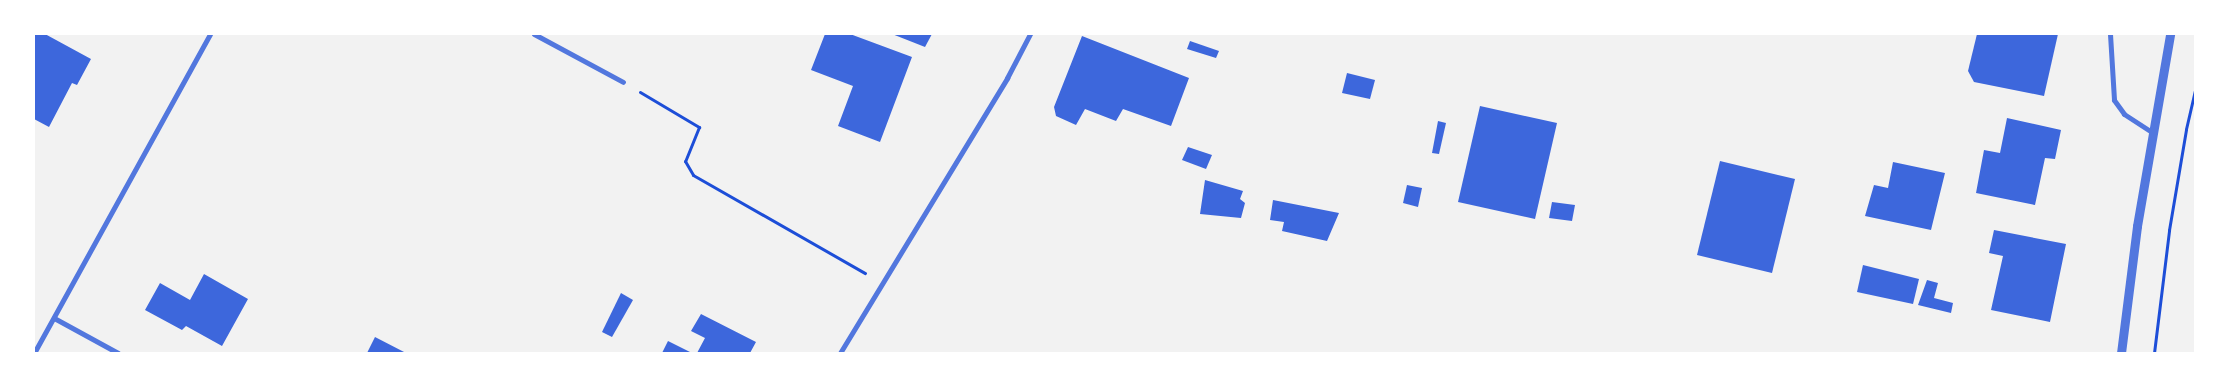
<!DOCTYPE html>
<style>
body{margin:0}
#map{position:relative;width:2229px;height:387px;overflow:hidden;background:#f2f2f2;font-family:Helvetica,sans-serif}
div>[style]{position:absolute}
.building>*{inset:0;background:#3d67dc}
.path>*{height:3px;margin:-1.5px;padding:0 1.5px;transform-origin:1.5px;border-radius:1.5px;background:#1d4ed8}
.minor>*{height:5px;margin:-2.5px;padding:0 2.5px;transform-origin:2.5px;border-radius:2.5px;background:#5277de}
.tertiary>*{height:9px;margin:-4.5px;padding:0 4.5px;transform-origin:4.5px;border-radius:4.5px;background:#5277de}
span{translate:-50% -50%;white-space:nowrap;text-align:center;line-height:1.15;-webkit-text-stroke:5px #fff;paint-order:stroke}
.frame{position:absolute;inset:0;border:35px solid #fff;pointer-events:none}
</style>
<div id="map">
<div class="building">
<i style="clip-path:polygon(34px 34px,45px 34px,91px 59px,77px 85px,72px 83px,49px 127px,34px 119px)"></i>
<i style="clip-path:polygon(825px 34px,850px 34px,912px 57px,880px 142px,838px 126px,853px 86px,811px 70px)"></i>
<i style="clip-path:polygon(892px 34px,932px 34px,925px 47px)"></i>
<i style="clip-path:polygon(1977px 34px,2058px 34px,2044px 96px,1974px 82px,1968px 71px)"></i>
<i style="clip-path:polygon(1082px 36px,1189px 78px,1171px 126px,1123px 109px,1116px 121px,1085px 109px,1076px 125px,1056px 116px,1054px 107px)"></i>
<i style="clip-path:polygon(1190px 41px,1219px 51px,1216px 58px,1187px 49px)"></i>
<i style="clip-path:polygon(1347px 73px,1375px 80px,1370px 99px,1342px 93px)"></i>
<i style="clip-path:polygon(1480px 106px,1557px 123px,1535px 219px,1458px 202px)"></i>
<i style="clip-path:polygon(2007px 118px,2061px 130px,2055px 159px,2045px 158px,2035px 205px,1976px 193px,1984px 150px,2000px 153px)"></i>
<i style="clip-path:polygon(1438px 121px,1446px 123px,1439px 154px,1432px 153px)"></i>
<i style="clip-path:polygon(1188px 147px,1212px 155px,1206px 169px,1182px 160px)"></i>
<i style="clip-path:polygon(1720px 161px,1795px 179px,1772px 273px,1697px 255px)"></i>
<i style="clip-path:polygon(1893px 162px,1945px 173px,1931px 230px,1865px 216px,1874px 185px,1888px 188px)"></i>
<i style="clip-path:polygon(1205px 180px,1243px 191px,1240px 199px,1245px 203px,1241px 218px,1200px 214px)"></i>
<i style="clip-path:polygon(1407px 185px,1422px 188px,1418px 207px,1403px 203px)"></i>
<i style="clip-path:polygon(1273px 200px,1339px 213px,1327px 241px,1282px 231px,1284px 222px,1270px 220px)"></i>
<i style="clip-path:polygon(1552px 202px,1575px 205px,1572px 221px,1549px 218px)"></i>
<i style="clip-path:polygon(1994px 230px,2066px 244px,2050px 322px,1991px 310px,2003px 256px,1989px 253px)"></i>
<i style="clip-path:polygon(1863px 265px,1919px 279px,1913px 304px,1857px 292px)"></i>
<i style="clip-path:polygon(204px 274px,248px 299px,222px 346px,186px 326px,182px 330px,145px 310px,160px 283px,190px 300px)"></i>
<i style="clip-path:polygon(1927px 280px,1938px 283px,1934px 298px,1953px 303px,1951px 313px,1918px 305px)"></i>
<i style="clip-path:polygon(621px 293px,633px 300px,612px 337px,602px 332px)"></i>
<i style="clip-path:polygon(701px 314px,756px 342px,750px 353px,697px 353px,705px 338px,691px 331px)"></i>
<i style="clip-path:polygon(375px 337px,406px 353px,367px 353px)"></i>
<i style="clip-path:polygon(668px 341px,692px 353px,662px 353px)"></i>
</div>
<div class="path">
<i style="left:640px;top:92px;width:69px;rotate:30.7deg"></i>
<i style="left:699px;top:127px;width:37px;rotate:112deg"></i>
<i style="left:685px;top:161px;width:16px;rotate:60deg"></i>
<i style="left:693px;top:175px;width:198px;rotate:29.7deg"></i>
<i style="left:2154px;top:353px;width:124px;rotate:-83deg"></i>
<i style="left:2169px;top:230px;width:102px;rotate:-80.4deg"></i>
<i style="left:2186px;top:129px;width:39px;rotate:-77deg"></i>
</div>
<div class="minor">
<i style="left:534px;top:34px;width:101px;rotate:28.3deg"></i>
<i style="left:2110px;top:34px;width:66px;rotate:86.5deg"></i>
<i style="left:2114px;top:100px;width:17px;rotate:54deg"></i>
<i style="left:2124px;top:114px;width:33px;rotate:33deg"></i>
<i style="left:54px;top:318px;width:73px;rotate:28.7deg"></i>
<i style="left:34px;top:353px;width:364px;rotate:-61.1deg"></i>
<i style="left:840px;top:353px;width:322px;rotate:-58.7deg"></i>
<i style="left:1007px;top:78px;width:50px;rotate:-62.4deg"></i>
</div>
<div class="tertiary">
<i style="left:2121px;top:353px;width:128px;rotate:-82.8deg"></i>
<i style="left:2137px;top:226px;width:195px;rotate:-80.2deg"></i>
</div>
<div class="frame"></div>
</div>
